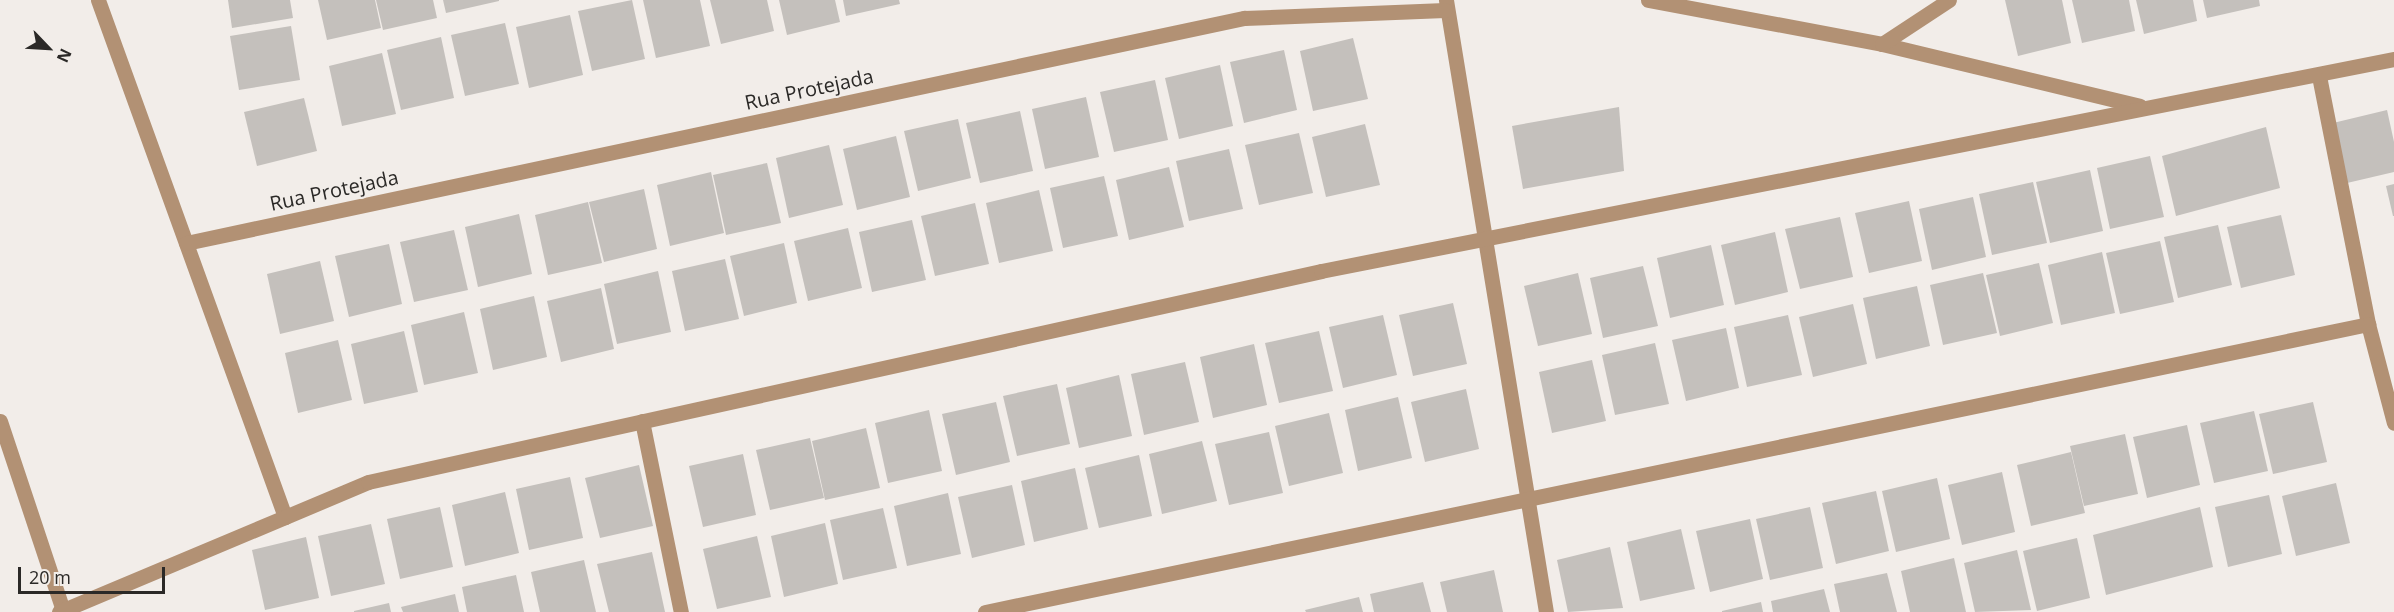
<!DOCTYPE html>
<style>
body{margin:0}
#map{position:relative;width:2394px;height:612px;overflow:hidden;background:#f2ede9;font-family:"Open Sans",sans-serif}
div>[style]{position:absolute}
.building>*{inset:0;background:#c4c0bc}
.minor>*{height:15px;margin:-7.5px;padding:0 7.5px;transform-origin:7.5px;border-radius:7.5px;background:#b29174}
span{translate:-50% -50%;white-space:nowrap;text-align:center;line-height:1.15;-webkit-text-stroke:4.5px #f2ede9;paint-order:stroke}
.street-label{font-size:20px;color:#2b2927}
.north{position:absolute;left:18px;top:18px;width:60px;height:60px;-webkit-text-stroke:4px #f2ede9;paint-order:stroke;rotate:115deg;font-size:16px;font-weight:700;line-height:24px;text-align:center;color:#2b2927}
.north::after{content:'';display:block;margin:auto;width:21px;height:27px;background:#2b2927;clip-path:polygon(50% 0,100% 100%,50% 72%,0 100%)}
.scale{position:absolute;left:18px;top:567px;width:147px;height:27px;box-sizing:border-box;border:3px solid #2b2927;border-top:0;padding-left:8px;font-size:18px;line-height:21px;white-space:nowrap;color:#2b2927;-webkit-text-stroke:4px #f2ede9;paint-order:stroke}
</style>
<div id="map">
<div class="building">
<i style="clip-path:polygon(228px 0,290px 0,293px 18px,232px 28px)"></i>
<i style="clip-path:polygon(318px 0,375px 0,381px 28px,327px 40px)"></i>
<i style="clip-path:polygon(376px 0,433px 0,437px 18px,383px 30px)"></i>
<i style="clip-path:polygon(443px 0,499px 0,499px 1px,446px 13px)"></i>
<i style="clip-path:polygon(632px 0,645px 59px,592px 71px,578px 11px)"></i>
<i style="clip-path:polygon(643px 0,700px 0,710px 46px,656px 58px)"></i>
<i style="clip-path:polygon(710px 0,767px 0,774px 31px,721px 44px)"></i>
<i style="clip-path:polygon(779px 0,835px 0,840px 22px,787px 35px)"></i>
<i style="clip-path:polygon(843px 0,899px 0,900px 4px,846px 16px)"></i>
<i style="clip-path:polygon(2005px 0,2062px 0,2071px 43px,2018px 56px)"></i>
<i style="clip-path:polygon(2072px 0,2129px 0,2135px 31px,2082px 43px)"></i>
<i style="clip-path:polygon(2136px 0,2193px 0,2197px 21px,2144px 34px)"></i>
<i style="clip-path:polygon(2203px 0,2259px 0,2260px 6px,2207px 18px)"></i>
<i style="clip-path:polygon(570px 15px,583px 75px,529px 88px,516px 27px)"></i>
<i style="clip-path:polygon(505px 23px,519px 84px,465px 96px,451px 35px)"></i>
<i style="clip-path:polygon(291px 26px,300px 80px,239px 90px,230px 36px)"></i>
<i style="clip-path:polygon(441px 37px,454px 98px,401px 110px,387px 50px)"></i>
<i style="clip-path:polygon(1353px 38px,1368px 99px,1313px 111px,1300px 51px)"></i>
<i style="clip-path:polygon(1284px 50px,1297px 110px,1244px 123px,1230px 62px)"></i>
<i style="clip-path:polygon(382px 53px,396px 114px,342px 126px,329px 66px)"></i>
<i style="clip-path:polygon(1220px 65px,1233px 126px,1179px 139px,1165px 78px)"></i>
<i style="clip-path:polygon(1155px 80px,1168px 140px,1114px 152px,1100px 92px)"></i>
<i style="clip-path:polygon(1086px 97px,1099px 157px,1045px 169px,1032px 109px)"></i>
<i style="clip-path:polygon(304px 98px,317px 151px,257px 166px,244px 112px)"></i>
<i style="clip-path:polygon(1619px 107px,1624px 171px,1523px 189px,1512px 126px)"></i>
<i style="clip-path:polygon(2387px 110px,2394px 142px,2394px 172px,2347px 183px,2333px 123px)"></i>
<i style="clip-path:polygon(1020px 111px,1033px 171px,980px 183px,966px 123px)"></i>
<i style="clip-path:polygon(958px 119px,971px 178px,918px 191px,904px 131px)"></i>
<i style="clip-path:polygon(1365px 124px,1380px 185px,1326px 197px,1312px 137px)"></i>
<i style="clip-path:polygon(2266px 127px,2280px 188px,2176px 216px,2162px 156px)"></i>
<i style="clip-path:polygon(1299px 133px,1313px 193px,1259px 205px,1245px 145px)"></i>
<i style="clip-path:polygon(896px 136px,910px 197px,857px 210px,843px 149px)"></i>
<i style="clip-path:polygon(829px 145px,843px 205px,789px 218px,776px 158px)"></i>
<i style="clip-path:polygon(1229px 149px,1243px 209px,1189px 221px,1176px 161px)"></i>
<i style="clip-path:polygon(2150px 156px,2164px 217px,2110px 229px,2097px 168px)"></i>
<i style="clip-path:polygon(767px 163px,781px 223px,726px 235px,713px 175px)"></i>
<i style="clip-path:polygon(1169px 167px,1184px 227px,1129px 240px,1116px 180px)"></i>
<i style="clip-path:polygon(2090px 170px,2103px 231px,2050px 243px,2036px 182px)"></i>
<i style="clip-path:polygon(711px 172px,724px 233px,670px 246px,657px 185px)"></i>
<i style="clip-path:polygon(1104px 176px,1118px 236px,1063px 248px,1050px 188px)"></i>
<i style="clip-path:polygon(2033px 182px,2047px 243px,1992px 255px,1979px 194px)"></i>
<i style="clip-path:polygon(2394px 184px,2394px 216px,2393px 216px,2386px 186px)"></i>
<i style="clip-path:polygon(644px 189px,657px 249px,604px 262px,589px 202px)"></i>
<i style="clip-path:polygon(1039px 190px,1053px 251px,999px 263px,986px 203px)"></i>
<i style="clip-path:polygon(1973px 197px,1986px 257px,1932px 270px,1919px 209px)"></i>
<i style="clip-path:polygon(1909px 201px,1922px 261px,1869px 273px,1855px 213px)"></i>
<i style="clip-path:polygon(588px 202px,602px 263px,548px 275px,535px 215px)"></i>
<i style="clip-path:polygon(975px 203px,989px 264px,935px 276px,921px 216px)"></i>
<i style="clip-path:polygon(519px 214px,532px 274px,478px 287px,465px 227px)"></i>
<i style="clip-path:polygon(2281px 215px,2295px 275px,2241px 288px,2227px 227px)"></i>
<i style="clip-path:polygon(1840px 217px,1853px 277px,1800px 289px,1785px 229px)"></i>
<i style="clip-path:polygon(912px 220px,926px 280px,872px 292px,859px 232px)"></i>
<i style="clip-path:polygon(2218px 225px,2232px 285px,2178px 298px,2164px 237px)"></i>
<i style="clip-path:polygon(848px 228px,862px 288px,808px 301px,794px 241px)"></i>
<i style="clip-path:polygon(454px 230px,468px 290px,414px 302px,400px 242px)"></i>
<i style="clip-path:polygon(1775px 232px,1788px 292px,1735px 305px,1721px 245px)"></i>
<i style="clip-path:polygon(2160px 241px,2174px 302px,2120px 314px,2106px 253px)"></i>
<i style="clip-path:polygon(784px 243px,797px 303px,744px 316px,730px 256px)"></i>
<i style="clip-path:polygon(389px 244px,402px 304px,349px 317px,335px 256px)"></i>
<i style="clip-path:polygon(1711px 245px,1724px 305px,1670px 318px,1657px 258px)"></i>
<i style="clip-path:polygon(2102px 252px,2115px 313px,2061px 325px,2048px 265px)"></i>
<i style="clip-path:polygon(725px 259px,739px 319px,685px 331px,672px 271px)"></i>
<i style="clip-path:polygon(320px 261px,334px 321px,280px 334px,267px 274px)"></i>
<i style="clip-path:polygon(2039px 263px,2053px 323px,2000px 336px,1986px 275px)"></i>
<i style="clip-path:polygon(1643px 266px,1658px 326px,1603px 338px,1590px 278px)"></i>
<i style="clip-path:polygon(658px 271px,671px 332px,617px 344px,604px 284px)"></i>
<i style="clip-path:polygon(1578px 273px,1592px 334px,1538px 346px,1524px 286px)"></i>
<i style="clip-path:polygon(1983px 273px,1997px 333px,1943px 345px,1930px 285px)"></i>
<i style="clip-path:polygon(1917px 286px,1930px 346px,1876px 359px,1863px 298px)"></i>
<i style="clip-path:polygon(601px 288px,614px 349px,561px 362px,547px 301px)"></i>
<i style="clip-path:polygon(534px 296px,547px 357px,493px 370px,480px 309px)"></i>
<i style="clip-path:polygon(1453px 303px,1467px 364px,1413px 376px,1399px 315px)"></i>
<i style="clip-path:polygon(1853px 304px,1867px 364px,1813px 377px,1799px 317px)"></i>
<i style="clip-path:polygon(464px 312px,478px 373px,424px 385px,411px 325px)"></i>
<i style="clip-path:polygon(1383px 315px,1397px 375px,1343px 388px,1329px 327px)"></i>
<i style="clip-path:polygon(1788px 315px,1802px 375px,1747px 387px,1734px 327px)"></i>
<i style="clip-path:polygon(1726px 328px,1739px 388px,1686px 401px,1672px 340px)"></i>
<i style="clip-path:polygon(404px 331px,418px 392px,364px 404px,351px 344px)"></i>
<i style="clip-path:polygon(1319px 331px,1333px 391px,1279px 403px,1265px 343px)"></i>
<i style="clip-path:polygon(338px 340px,352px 400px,298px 413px,285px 353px)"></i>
<i style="clip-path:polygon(1655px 343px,1669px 404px,1615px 415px,1602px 355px)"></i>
<i style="clip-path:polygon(1254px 344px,1267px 405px,1213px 418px,1200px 357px)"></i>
<i style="clip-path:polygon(1592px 360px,1606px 421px,1552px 433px,1539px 372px)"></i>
<i style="clip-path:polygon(1185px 362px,1199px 422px,1144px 435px,1131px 374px)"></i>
<i style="clip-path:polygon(1119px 375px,1132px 436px,1079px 448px,1066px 388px)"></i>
<i style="clip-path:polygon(1057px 384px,1070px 444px,1017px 456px,1003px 396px)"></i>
<i style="clip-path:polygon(1466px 389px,1479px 449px,1425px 462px,1411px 402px)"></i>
<i style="clip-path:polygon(1398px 397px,1412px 458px,1358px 471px,1345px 410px)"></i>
<i style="clip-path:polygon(996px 402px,1010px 462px,956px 475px,942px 414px)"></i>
<i style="clip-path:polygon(2313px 402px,2327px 462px,2273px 474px,2259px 414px)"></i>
<i style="clip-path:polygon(929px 410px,942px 471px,888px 483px,875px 423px)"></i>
<i style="clip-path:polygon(2254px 411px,2268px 471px,2214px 483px,2200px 423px)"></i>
<i style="clip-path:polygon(1329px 413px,1343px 473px,1289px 486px,1275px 426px)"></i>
<i style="clip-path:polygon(2187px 425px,2200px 485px,2147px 498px,2133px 437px)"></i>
<i style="clip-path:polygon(866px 428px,880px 488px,825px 500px,812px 441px)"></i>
<i style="clip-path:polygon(1269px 432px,1283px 493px,1229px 505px,1215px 444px)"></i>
<i style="clip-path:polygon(2125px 434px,2138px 494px,2084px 506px,2070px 446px)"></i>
<i style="clip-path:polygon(810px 438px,824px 498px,770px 510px,756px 450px)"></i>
<i style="clip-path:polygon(1202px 441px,1217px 501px,1162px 514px,1149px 454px)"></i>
<i style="clip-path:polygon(2071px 452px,2085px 513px,2031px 526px,2017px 465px)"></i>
<i style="clip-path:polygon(743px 454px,756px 515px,703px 527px,689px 466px)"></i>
<i style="clip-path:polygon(1139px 455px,1152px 516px,1099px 528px,1085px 468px)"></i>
<i style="clip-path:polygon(639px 465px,653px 526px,600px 538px,585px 478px)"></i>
<i style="clip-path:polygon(1075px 468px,1088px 529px,1034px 542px,1021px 481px)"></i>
<i style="clip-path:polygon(2002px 472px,2015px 532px,1962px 545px,1948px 485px)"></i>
<i style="clip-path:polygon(570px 477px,583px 538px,529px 550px,516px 489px)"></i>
<i style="clip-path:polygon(1937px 478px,1950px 539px,1896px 552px,1882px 491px)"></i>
<i style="clip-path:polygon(2336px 483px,2350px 543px,2296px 556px,2282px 496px)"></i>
<i style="clip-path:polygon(1012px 485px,1025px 545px,972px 558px,958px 497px)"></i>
<i style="clip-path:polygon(1876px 491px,1889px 551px,1836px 564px,1822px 503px)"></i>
<i style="clip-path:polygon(505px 492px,519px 553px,465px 566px,452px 505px)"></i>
<i style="clip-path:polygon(948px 493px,961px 554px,907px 566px,894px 506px)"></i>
<i style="clip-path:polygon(2269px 495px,2282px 554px,2228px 567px,2215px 507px)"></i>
<i style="clip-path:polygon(440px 507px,453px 567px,400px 579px,387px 519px)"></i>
<i style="clip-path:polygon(1810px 507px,1823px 568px,1770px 580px,1756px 519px)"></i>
<i style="clip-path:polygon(2200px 507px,2213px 567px,2106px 595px,2093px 535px)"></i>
<i style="clip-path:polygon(883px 508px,897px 568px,843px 580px,830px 520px)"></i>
<i style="clip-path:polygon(1750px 519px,1763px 579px,1710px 592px,1696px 531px)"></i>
<i style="clip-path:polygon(825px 523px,838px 584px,784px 597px,771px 536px)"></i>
<i style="clip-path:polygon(371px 524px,385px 584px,331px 596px,318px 536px)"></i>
<i style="clip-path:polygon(1681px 529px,1695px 589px,1640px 601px,1627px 542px)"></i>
<i style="clip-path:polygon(757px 536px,771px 597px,717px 609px,703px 549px)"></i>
<i style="clip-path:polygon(306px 537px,319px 598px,265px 610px,252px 550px)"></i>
<i style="clip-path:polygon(2077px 538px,2090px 598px,2037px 611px,2023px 551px)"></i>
<i style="clip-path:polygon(1610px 547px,1623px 608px,1568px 612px,1557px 560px)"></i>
<i style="clip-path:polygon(2017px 550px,2031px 610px,1975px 612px,1964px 563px)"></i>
<i style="clip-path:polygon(652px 552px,665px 612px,609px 612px,597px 564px)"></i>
<i style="clip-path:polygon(1954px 558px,1966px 612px,1910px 612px,1901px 571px)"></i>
<i style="clip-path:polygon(584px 560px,596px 612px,540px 612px,531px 572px)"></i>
<i style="clip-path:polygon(1494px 570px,1503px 612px,1447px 612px,1440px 582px)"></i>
<i style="clip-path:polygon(1887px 573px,1897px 612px,1840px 612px,1834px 584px)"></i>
<i style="clip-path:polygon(516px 575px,524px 612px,467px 612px,462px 587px)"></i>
<i style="clip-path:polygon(1423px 582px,1431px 612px,1374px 612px,1370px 594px)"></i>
<i style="clip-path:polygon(1824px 589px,1830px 612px,1773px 612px,1771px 601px)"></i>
<i style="clip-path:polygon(455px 594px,459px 612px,403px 612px,401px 607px)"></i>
<i style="clip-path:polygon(1359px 597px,1363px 612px,1306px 612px,1305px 610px)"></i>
<i style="clip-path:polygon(1761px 602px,1763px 612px,1722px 612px,1722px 611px)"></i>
<i style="clip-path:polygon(389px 603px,391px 612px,354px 612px,354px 611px)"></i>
</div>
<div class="minor">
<i style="left:98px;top:0;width:550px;rotate:70.11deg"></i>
<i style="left:1446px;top:0;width:620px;rotate:80.72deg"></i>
<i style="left:1648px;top:0;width:238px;rotate:10.6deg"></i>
<i style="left:1882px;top:44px;width:265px;rotate:13.5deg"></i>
<i style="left:1882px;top:44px;width:80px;rotate:-33.3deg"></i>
<i style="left:2319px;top:76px;width:253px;rotate:78.8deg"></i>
<i style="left:2368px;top:324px;width:102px;rotate:75.3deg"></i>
<i style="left:186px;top:243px;width:1082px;rotate:-12.01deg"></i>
<i style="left:1244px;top:18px;width:201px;rotate:-2.3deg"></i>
<i style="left:0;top:421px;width:199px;rotate:71.6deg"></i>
<i style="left:642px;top:421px;width:195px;rotate:78.5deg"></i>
<i style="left:59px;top:612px;width:335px;rotate:-22.8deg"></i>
<i style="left:368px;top:482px;width:976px;rotate:-12.48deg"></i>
<i style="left:1321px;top:271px;width:1094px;rotate:-11.18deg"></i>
<i style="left:985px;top:612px;width:1413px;rotate:-11.76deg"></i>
</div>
<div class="street-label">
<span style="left:809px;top:89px;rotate:-12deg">Rua Protejada</span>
<span style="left:334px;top:190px;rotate:-12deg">Rua Protejada</span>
</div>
<div class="north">N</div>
<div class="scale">20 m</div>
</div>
